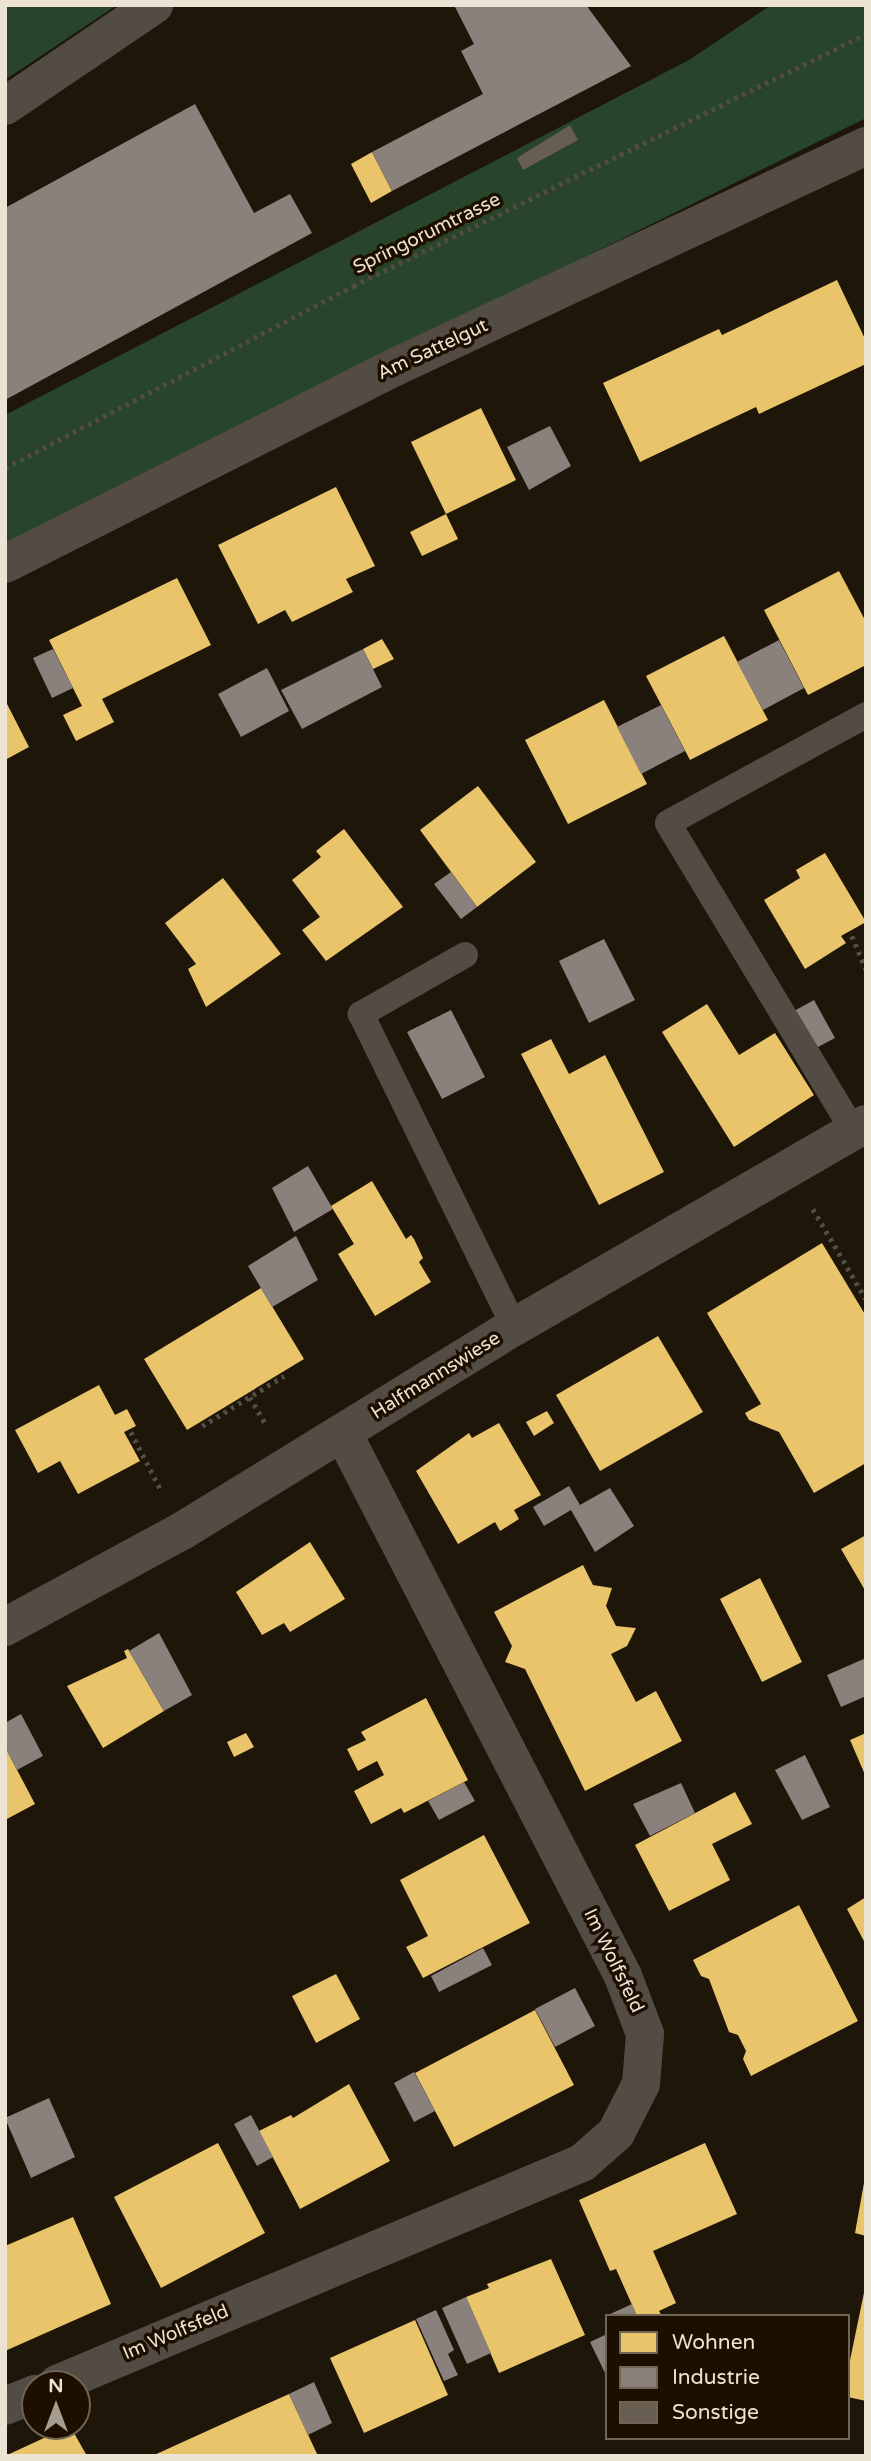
<!DOCTYPE html>
<style>
body{margin:0}
#map{position:relative;width:871px;height:2461px;overflow:hidden;background:#1e1609;font-family:"Varela Round",sans-serif}
div>[style]{position:absolute}
.forest>*{inset:0;background:#28442a}
.homes>*{inset:0;background:#e9c46a}
.industry>*{inset:0;background:#8a817c}
.building>*{inset:0;background:#675d50}
.path>*{height:4.5px;margin-top:-2.25px;transform-origin:0;background:repeating-linear-gradient(90deg,#534c44 0 3.5px,transparent 0 8.5px)}
.service>*{height:26px;margin:-13px;padding:0 13px;transform-origin:13px;border-radius:13px;background:#534c44}
.minor>*{height:38px;margin:-19px;padding:0 19px;transform-origin:19px;border-radius:19px;background:#534c44}
span{translate:-50% -50%;white-space:nowrap;text-align:center;line-height:1.15;-webkit-text-stroke:7px #1d0f00;paint-order:stroke}
.street-label{font-size:19px;color:#ede3d5}
.frame{position:absolute;inset:0;border:7px solid #ede3d5;pointer-events:none}
.legend{position:absolute;left:605px;top:2314px;width:245px;height:126px;box-sizing:border-box;background:#1d0f00;border:2px solid #706455;margin:0;padding:9px 12px;list-style:none;font-size:21px;color:#ede3d5}
.legend li{display:flex;align-items:center;gap:14px;height:35px}
.legend b{width:35px;border:2px solid #706455}
.north{position:absolute;left:21px;top:2370px;width:70px;height:70px;box-sizing:border-box;background:#1d0f00;border:2px solid #706455;border-radius:50%;rotate:0deg;font-size:19px;font-weight:700;line-height:28px;text-align:center;color:#ede3d5}
.north::after{content:'';display:block;margin:auto;width:24px;height:32px;background:#a59b8e;clip-path:polygon(50% 0,100% 100%,50% 72%,0 100%)}
</style>
<div id="map">
<div class="forest">
<i style="clip-path:polygon(5px 5px,117px 5px,5px 80px)"></i>
<i style="clip-path:polygon(771px 5px,866px 5px,866px 118px,5px 544px,5px 415px,689px 60px)"></i>
</div>
<div class="homes">
<i style="clip-path:polygon(372px 152px,392px 191px,371px 203px,351px 164px)"></i>
<i style="clip-path:polygon(837px 280px,866px 341px,866px 364px,759px 414px,756px 407px,640px 462px,603px 383px,719px 329px,722px 335px)"></i>
<i style="clip-path:polygon(481px 408px,516px 480px,446px 514px,411px 442px)"></i>
<i style="clip-path:polygon(336px 487px,375px 566px,346px 579px,353px 592px,292px 622px,285px 610px,258px 624px,218px 545px)"></i>
<i style="clip-path:polygon(446px 514px,458px 539px,422px 556px,410px 532px)"></i>
<i style="clip-path:polygon(839px 571px,866px 622px,866px 665px,808px 695px,764px 610px)"></i>
<i style="clip-path:polygon(177px 578px,211px 645px,102px 699px,114px 722px,76px 741px,63px 715px,82px 706px,49px 640px)"></i>
<i style="clip-path:polygon(724px 636px,768px 720px,690px 760px,646px 676px)"></i>
<i style="clip-path:polygon(382px 639px,394px 659px,373px 669px,363px 649px)"></i>
<i style="clip-path:polygon(5px 700px,29px 747px,5px 760px)"></i>
<i style="clip-path:polygon(604px 700px,647px 784px,568px 824px,525px 740px)"></i>
<i style="clip-path:polygon(478px 786px,536px 862px,477px 907px,420px 830px)"></i>
<i style="clip-path:polygon(344px 829px,403px 907px,326px 961px,302px 930px,320px 917px,292px 880px,321px 857px,316px 851px)"></i>
<i style="clip-path:polygon(825px 853px,866px 922px,841px 936px,846px 943px,805px 969px,764px 900px,800px 878px,796px 870px)"></i>
<i style="clip-path:polygon(223px 878px,281px 954px,206px 1007px,188px 969px,196px 964px,165px 923px)"></i>
<i style="clip-path:polygon(707px 1004px,739px 1055px,775px 1033px,814px 1095px,734px 1147px,662px 1032px)"></i>
<i style="clip-path:polygon(551px 1039px,569px 1074px,605px 1055px,664px 1172px,599px 1205px,521px 1054px)"></i>
<i style="clip-path:polygon(372px 1181px,406px 1239px,411px 1235px,414px 1239px,423px 1258px,419px 1262px,431px 1282px,375px 1316px,338px 1254px,354px 1244px,331px 1206px)"></i>
<i style="clip-path:polygon(822px 1243px,866px 1316px,866px 1463px,814px 1493px,779px 1432px,749px 1420px,745px 1413px,761px 1404px,707px 1313px)"></i>
<i style="clip-path:polygon(261px 1288px,304px 1359px,187px 1430px,144px 1359px)"></i>
<i style="clip-path:polygon(658px 1336px,703px 1412px,600px 1471px,556px 1395px)"></i>
<i style="clip-path:polygon(99px 1385px,115px 1415px,127px 1409px,136px 1426px,124px 1432px,140px 1461px,78px 1494px,60px 1461px,38px 1473px,15px 1430px)"></i>
<i style="clip-path:polygon(547px 1411px,554px 1423px,534px 1436px,526px 1422px)"></i>
<i style="clip-path:polygon(499px 1423px,541px 1495px,514px 1510px,519px 1519px,500px 1531px,495px 1522px,458px 1544px,416px 1471px,469px 1433px,472px 1438px)"></i>
<i style="clip-path:polygon(866px 1535px,866px 1592px,841px 1549px)"></i>
<i style="clip-path:polygon(310px 1542px,345px 1599px,290px 1632px,284px 1623px,262px 1635px,236px 1592px)"></i>
<i style="clip-path:polygon(583px 1565px,593px 1585px,612px 1588px,606px 1606px,616px 1626px,636px 1628px,627px 1646px,611px 1654px,636px 1702px,656px 1691px,682px 1741px,585px 1791px,525px 1669px,505px 1662px,512px 1646px,494px 1612px)"></i>
<i style="clip-path:polygon(760px 1578px,802px 1662px,762px 1682px,720px 1599px)"></i>
<i style="clip-path:polygon(128px 1649px,164px 1711px,103px 1748px,67px 1686px,127px 1658px,124px 1651px)"></i>
<i style="clip-path:polygon(426px 1698px,468px 1780px,404px 1813px,401px 1808px,371px 1824px,354px 1791px,384px 1775px,377px 1761px,358px 1771px,347px 1749px,366px 1740px,361px 1732px)"></i>
<i style="clip-path:polygon(246px 1733px,254px 1747px,234px 1757px,227px 1742px)"></i>
<i style="clip-path:polygon(866px 1733px,866px 1777px,850px 1740px)"></i>
<i style="clip-path:polygon(5px 1747px,35px 1804px,5px 1820px)"></i>
<i style="clip-path:polygon(735px 1792px,752px 1824px,712px 1844px,730px 1880px,669px 1911px,635px 1845px)"></i>
<i style="clip-path:polygon(484px 1835px,530px 1923px,423px 1978px,406px 1947px,428px 1936px,400px 1880px)"></i>
<i style="clip-path:polygon(866px 1897px,866px 1945px,847px 1909px)"></i>
<i style="clip-path:polygon(799px 1905px,858px 2021px,751px 2076px,743px 2059px,746px 2051px,738px 2035px,729px 2032px,709px 1979px,701px 1976px,693px 1960px)"></i>
<i style="clip-path:polygon(336px 1974px,360px 2019px,316px 2043px,292px 1996px)"></i>
<i style="clip-path:polygon(535px 2010px,574px 2085px,454px 2147px,415px 2073px)"></i>
<i style="clip-path:polygon(349px 2084px,390px 2161px,300px 2209px,259px 2131px,291px 2115px,293px 2118px)"></i>
<i style="clip-path:polygon(218px 2143px,265px 2233px,161px 2288px,114px 2197px)"></i>
<i style="clip-path:polygon(705px 2143px,737px 2214px,653px 2251px,676px 2303px,659px 2311px,662px 2316px,637px 2316px,616px 2269px,610px 2271px,579px 2200px)"></i>
<i style="clip-path:polygon(864px 2183px,866px 2183px,866px 2236px,855px 2233px)"></i>
<i style="clip-path:polygon(73px 2217px,111px 2304px,5px 2351px,5px 2246px)"></i>
<i style="clip-path:polygon(551px 2259px,585px 2335px,499px 2373px,466px 2297px,489px 2288px,487px 2284px)"></i>
<i style="clip-path:polygon(866px 2283px,866px 2401px,848px 2397px,848px 2370px)"></i>
<i style="clip-path:polygon(415px 2320px,448px 2395px,364px 2433px,330px 2358px)"></i>
<i style="clip-path:polygon(289px 2394px,318px 2456px,152px 2456px,218px 2426px)"></i>
<i style="clip-path:polygon(70px 2426px,87px 2456px,5px 2456px)"></i>
</div>
<div class="industry">
<i style="clip-path:polygon(454px 5px,586px 5px,631px 66px,392px 191px,372px 152px,483px 94px,461px 51px,474px 44px)"></i>
<i style="clip-path:polygon(195px 104px,254px 213px,290px 194px,312px 233px,5px 400px,5px 208px)"></i>
<i style="clip-path:polygon(550px 426px,571px 466px,529px 490px,507px 447px)"></i>
<i style="clip-path:polygon(779px 640px,804px 688px,763px 710px,737px 662px)"></i>
<i style="clip-path:polygon(53px 649px,73px 688px,52px 698px,33px 658px)"></i>
<i style="clip-path:polygon(363px 649px,382px 687px,302px 729px,281px 690px)"></i>
<i style="clip-path:polygon(267px 668px,289px 711px,241px 737px,218px 694px)"></i>
<i style="clip-path:polygon(661px 705px,685px 751px,641px 774px,617px 727px)"></i>
<i style="clip-path:polygon(451px 872px,477px 907px,461px 919px,434px 884px)"></i>
<i style="clip-path:polygon(604px 939px,635px 1000px,589px 1023px,559px 961px)"></i>
<i style="clip-path:polygon(814px 1000px,835px 1038px,816px 1048px,794px 1011px)"></i>
<i style="clip-path:polygon(451px 1010px,485px 1077px,442px 1099px,407px 1032px)"></i>
<i style="clip-path:polygon(308px 1166px,333px 1209px,294px 1232px,272px 1188px)"></i>
<i style="clip-path:polygon(296px 1236px,318px 1280px,272px 1307px,248px 1266px)"></i>
<i style="clip-path:polygon(569px 1486px,580px 1505px,610px 1488px,634px 1526px,595px 1552px,571px 1510px,544px 1526px,533px 1507px)"></i>
<i style="clip-path:polygon(159px 1633px,192px 1695px,164px 1711px,129px 1651px)"></i>
<i style="clip-path:polygon(866px 1658px,866px 1696px,841px 1707px,827px 1675px)"></i>
<i style="clip-path:polygon(21px 1714px,43px 1756px,17px 1770px,5px 1747px,5px 1723px)"></i>
<i style="clip-path:polygon(805px 1755px,830px 1807px,802px 1820px,775px 1770px)"></i>
<i style="clip-path:polygon(464px 1782px,475px 1801px,439px 1820px,428px 1801px)"></i>
<i style="clip-path:polygon(681px 1783px,695px 1813px,650px 1836px,633px 1804px)"></i>
<i style="clip-path:polygon(483px 1948px,492px 1965px,439px 1992px,431px 1976px)"></i>
<i style="clip-path:polygon(575px 1988px,595px 2026px,555px 2047px,535px 2009px)"></i>
<i style="clip-path:polygon(414px 2072px,435px 2111px,414px 2122px,394px 2083px)"></i>
<i style="clip-path:polygon(49px 2098px,75px 2157px,31px 2178px,5px 2118px)"></i>
<i style="clip-path:polygon(251px 2115px,273px 2157px,257px 2166px,234px 2124px)"></i>
<i style="clip-path:polygon(466px 2297px,491px 2353px,467px 2364px,442px 2308px)"></i>
<i style="clip-path:polygon(632px 2304px,637px 2316px,606px 2316px)"></i>
<i style="clip-path:polygon(436px 2310px,454px 2350px,448px 2354px,458px 2375px,444px 2381px,416px 2319px)"></i>
<i style="clip-path:polygon(607px 2334px,607px 2377px,590px 2342px)"></i>
<i style="clip-path:polygon(314px 2382px,332px 2423px,308px 2435px,289px 2394px)"></i>
</div>
<div class="building">
<i style="clip-path:polygon(570px 125px,578px 140px,523px 170px,517px 158px)"></i>
</div>
<div class="path">
<i style="left:5px;top:468px;width:393px;rotate:-27.6deg"></i>
<i style="left:353px;top:286px;width:572px;rotate:-26.16deg"></i>
<i style="left:852px;top:936px;width:36px;rotate:67deg"></i>
<i style="left:813px;top:1209px;width:104px;rotate:59.5deg"></i>
<i style="left:250px;top:1397px;width:30px;rotate:60deg"></i>
<i style="left:202px;top:1426px;width:96px;rotate:-31.4deg"></i>
<i style="left:131px;top:1432px;width:65px;rotate:62.7deg"></i>
</div>
<div class="service">
<i style="left:465px;top:955px;width:120px;rotate:150.4deg"></i>
<i style="left:361px;top:1014px;width:348px;rotate:63.9deg"></i>
<i style="left:853px;top:1130px;width:358px;rotate:-121.1deg"></i>
<i style="left:668px;top:823px;width:226px;rotate:-28.6deg"></i>
</div>
<div class="minor">
<i style="left:5px;top:106px;width:180px;rotate:-34.1deg"></i>
<i style="left:5px;top:564px;width:435px;rotate:-26.8deg"></i>
<i style="left:393px;top:368px;width:523px;rotate:-25.14deg"></i>
<i style="left:5px;top:1627px;width:201px;rotate:-28.5deg"></i>
<i style="left:182px;top:1531px;width:390px;rotate:-31.6deg"></i>
<i style="left:514px;top:1327px;width:406px;rotate:-30deg"></i>
<i style="left:57px;top:2384px;width:570px;rotate:-22.83deg"></i>
<i style="left:582px;top:2163px;width:45px;rotate:-41.4deg"></i>
<i style="left:616px;top:2133px;width:55px;rotate:-63deg"></i>
<i style="left:641px;top:2084px;width:50px;rotate:-85.4deg"></i>
<i style="left:645px;top:2034px;width:62px;rotate:-110.8deg"></i>
<i style="left:623px;top:1976px;width:609px;rotate:-117.28deg"></i>
<i style="left:5px;top:2406px;width:32px;rotate:-22deg"></i>
</div>
<div class="street-label">
<span style="left:427px;top:234px;rotate:-26deg">Springorumtrasse</span>
<span style="left:433px;top:350px;rotate:-25deg">Am Sattelgut</span>
<span style="left:436px;top:1376px;rotate:-32deg">Halfmannswiese</span>
<span style="left:613px;top:1961px;rotate:64deg">Im Wolfsfeld</span>
<span style="left:176px;top:2333px;rotate:-23deg">Im Wolfsfeld</span>
</div>
<div class="frame"></div>
<ul class="legend">
<li><b style="height:19px;background:#e9c46a"></b>Wohnen</li>
<li><b style="height:19px;background:#8a817c"></b>Industrie</li>
<li><b style="height:19px;background:#675d50"></b>Sonstige</li>
</ul>
<div class="north">N</div>
</div>
